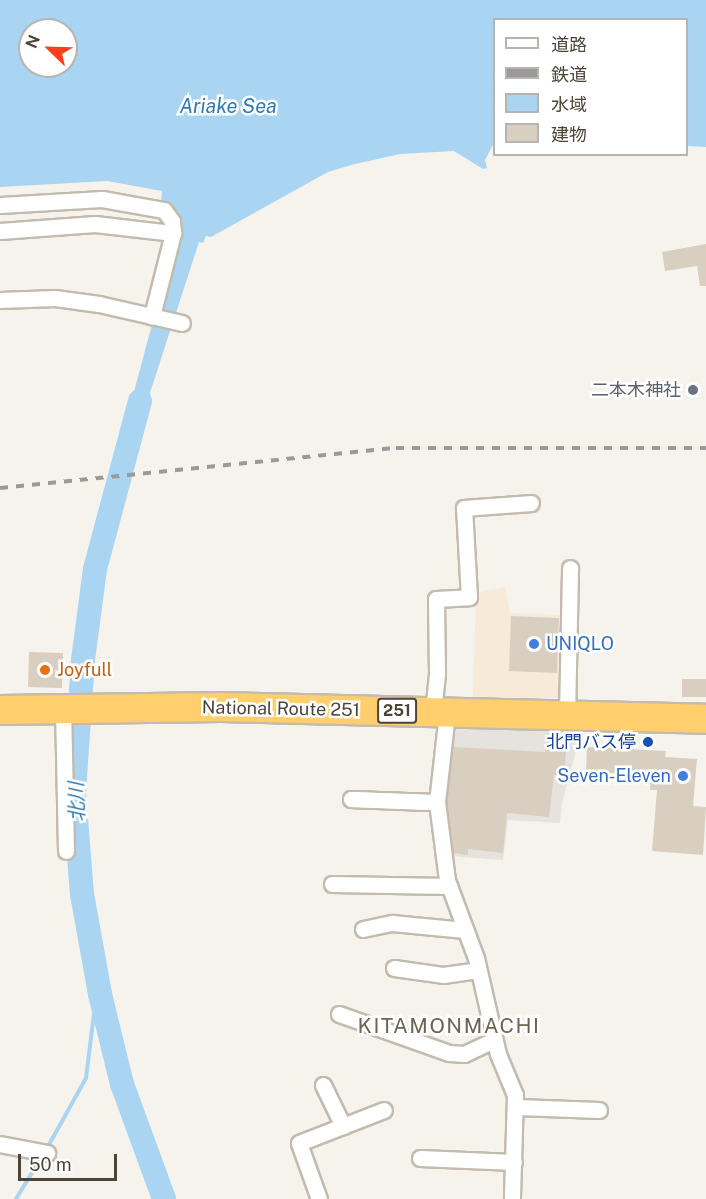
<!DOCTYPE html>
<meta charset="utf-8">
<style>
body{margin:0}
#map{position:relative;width:706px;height:1199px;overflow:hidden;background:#f6f3ec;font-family:"Public Sans","Noto Sans JP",sans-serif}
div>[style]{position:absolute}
.commercial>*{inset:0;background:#f7ead8}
.industrial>*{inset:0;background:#e6e2dd}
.water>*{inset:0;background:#a9d4f2}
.stream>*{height:4px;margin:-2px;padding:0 2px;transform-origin:2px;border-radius:2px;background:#a9d4f2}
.river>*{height:24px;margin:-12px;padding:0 12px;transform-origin:12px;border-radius:12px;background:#a9d4f2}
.building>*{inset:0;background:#d8cfc1}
.roads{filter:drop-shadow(2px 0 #c2bbae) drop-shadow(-2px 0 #c2bbae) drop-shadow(0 2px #c2bbae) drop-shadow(0 -2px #c2bbae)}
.street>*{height:15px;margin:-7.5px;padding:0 7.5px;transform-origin:7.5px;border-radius:7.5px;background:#fff}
.highway>*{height:28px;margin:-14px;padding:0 14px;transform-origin:14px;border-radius:14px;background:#ffcf6e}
.rail>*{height:4px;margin-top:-2px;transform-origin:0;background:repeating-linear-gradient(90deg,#9a9a9a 0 8px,transparent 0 16px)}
.dots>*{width:16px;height:16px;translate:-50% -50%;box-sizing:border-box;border:3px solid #fff;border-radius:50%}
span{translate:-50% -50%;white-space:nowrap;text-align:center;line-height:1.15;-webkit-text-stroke:5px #fff;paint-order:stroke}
.shield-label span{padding:2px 4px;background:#fff;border:2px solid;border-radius:4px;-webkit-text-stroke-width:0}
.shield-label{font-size:16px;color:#4b4439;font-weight:700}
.worship-label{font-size:18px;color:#5b616d}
.right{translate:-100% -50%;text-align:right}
.shop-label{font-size:18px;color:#366cbe}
.left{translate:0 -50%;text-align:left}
.food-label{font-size:18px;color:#c56008}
.street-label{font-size:18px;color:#4b4439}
.transit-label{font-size:18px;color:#164399}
.water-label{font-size:20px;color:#2e7ab2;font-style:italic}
.quarter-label{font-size:21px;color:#6e6250;letter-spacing:1.5px}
.legend{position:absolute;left:493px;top:18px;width:195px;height:138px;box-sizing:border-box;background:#fff;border:2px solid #b7b4b0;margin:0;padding:8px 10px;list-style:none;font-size:18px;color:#4b4439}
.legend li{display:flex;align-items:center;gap:12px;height:30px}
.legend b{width:30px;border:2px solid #b7b4b0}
.north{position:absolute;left:18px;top:18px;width:60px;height:60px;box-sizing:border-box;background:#fff;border:2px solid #b7b4b0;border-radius:50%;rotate:293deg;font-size:16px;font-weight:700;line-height:24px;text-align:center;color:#4b4439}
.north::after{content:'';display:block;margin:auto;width:21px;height:27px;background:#fc3f1d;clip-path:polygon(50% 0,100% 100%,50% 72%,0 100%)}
.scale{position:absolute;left:18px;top:1154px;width:99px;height:27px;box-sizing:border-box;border:3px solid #4b4439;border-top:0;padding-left:8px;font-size:18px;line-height:21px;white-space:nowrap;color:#4b4439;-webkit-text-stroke:4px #fff;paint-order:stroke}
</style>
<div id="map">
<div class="commercial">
<i style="clip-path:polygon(505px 587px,510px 613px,563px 615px,560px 698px,473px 697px,476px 593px)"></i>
</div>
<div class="industrial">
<i style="clip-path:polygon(450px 729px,581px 732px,562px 803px,560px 823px,508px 820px,503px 860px,449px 856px,440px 801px)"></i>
</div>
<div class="water">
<i style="clip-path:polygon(evenodd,0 0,706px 0,706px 147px,687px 146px,686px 20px,494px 20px,494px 143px,485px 160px,487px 168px,483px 169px,454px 151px,400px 154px,351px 165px,328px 172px,211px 237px,206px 236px,203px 243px,199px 242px,147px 402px,132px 399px,176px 235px,161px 202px,162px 191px,107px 181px,0 187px,0 0,30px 30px,66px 30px,66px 66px,30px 66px,30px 30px)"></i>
</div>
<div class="stream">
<i style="left:46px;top:1150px;width:82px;rotate:-60.9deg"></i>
<i style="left:86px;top:1078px;width:73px;rotate:-82.9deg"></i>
<i style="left:95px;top:1006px;width:13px;rotate:-67deg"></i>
<i style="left:16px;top:1199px;width:50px;rotate:-58.8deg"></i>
</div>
<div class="river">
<i style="left:140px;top:401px;width:174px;rotate:105deg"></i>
<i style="left:95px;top:569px;width:92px;rotate:97.5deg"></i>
<i style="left:83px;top:660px;width:133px;rotate:93.9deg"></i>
<i style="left:74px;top:793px;width:101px;rotate:85.5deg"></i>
<i style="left:82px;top:894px;width:102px;rotate:79.8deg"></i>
<i style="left:100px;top:994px;width:93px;rotate:76.3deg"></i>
<i style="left:122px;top:1084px;width:122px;rotate:69.9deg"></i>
</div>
<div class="building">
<i style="clip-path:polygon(706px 244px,706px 286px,700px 286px,697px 266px,665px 271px,662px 252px)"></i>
<i style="clip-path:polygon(511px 616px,559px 618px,557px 673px,509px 671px)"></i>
<i style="clip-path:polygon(29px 652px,63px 653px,62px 688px,28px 687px)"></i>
<i style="clip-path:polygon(682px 679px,706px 679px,706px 697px,682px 697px)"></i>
<i style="clip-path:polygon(546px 738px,567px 740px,564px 776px,554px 775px,549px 817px,507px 813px,503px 853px,468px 849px,468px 855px,453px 853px,447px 802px,453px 747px,545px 752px)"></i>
<i style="clip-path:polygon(587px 747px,666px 751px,665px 757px,697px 759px,693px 806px,706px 807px,703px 855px,652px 851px,657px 790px,650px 790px,651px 775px,586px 772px)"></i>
</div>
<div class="roads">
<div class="street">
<i style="left:0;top:205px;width:102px;rotate:-3.4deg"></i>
<i style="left:102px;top:199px;width:63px;rotate:10.1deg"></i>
<i style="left:164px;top:210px;width:14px;rotate:54deg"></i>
<i style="left:172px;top:221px;width:12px;rotate:85deg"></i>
<i style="left:173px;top:233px;width:86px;rotate:104.2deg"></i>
<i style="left:0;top:231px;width:95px;rotate:-4.2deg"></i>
<i style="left:95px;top:224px;width:79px;rotate:6.6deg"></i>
<i style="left:0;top:300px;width:55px;rotate:-2.1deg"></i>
<i style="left:55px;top:298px;width:44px;rotate:7.8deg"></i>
<i style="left:99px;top:304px;width:85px;rotate:12.9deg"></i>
<i style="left:63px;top:707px;width:144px;rotate:88.8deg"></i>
<i style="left:433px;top:712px;width:39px;rotate:-84deg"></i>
<i style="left:437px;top:673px;width:74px;rotate:-90.8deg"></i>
<i style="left:436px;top:599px;width:33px;rotate:-3deg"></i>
<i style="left:469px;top:597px;width:89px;rotate:-93.2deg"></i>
<i style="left:464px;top:508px;width:67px;rotate:-4.3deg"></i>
<i style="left:447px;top:713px;width:90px;rotate:96.4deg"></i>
<i style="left:437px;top:802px;width:79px;rotate:82.7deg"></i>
<i style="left:447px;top:880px;width:83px;rotate:69.6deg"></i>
<i style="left:476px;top:958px;width:98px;rotate:77.1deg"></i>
<i style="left:498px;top:1054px;width:44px;rotate:67.5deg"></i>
<i style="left:515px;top:1095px;width:104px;rotate:91.7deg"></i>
<i style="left:567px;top:715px;width:147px;rotate:-88.8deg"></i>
<i style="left:351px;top:799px;width:86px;rotate:2deg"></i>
<i style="left:437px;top:802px;width:10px;rotate:180deg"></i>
<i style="left:427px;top:802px;width:76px;rotate:-177.7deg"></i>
<i style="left:332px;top:884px;width:117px;rotate:1deg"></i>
<i style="left:363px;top:929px;width:30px;rotate:-12deg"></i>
<i style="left:392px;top:923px;width:73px;rotate:5.5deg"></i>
<i style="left:394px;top:968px;width:49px;rotate:8.1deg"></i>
<i style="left:443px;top:975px;width:35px;rotate:-8deg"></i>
<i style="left:339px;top:1014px;width:117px;rotate:19.5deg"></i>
<i style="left:449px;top:1053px;width:15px;rotate:4deg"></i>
<i style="left:464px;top:1054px;width:33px;rotate:-25deg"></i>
<i style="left:323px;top:1085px;width:46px;rotate:64deg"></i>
<i style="left:517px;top:1107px;width:82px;rotate:2.1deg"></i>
<i style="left:0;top:1144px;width:48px;rotate:10.8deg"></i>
<i style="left:420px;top:1158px;width:94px;rotate:2.4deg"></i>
<i style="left:319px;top:1199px;width:59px;rotate:-109.7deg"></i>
<i style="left:299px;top:1143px;width:91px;rotate:-21.2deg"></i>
</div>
<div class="highway">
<i style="left:0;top:710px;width:221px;rotate:-0.8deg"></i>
<i style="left:221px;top:707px;width:485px;rotate:1.4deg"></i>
</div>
</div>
<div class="rail">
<i style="left:0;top:488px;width:398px;rotate:-5.8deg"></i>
<i style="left:396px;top:448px;width:310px"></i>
</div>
<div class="dots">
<i style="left:693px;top:390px;background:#6b7280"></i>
<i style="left:534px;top:644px;background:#3f7fe0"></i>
<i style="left:45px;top:670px;background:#e8710a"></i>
<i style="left:648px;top:742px;background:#1a4fb4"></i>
<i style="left:683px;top:776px;background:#3f7fe0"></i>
</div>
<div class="shield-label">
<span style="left:397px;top:711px">251</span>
</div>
<div class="worship-label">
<span class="right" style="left:681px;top:390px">二本木神社</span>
</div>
<div class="shop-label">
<span class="left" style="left:546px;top:644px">UNIQLO</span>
<span class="right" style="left:671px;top:776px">Seven-Eleven</span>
</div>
<div class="food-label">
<span class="left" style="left:57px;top:670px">Joyfull</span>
</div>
<div class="street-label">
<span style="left:281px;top:709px;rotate:1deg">National Route 251</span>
</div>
<div class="transit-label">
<span class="right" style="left:636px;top:742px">北門バス停</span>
</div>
<div class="water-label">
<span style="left:228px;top:106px">Ariake Sea</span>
<span style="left:77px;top:802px;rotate:-92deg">北川</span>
</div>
<div class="quarter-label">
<span style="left:449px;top:1026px">KITAMONMACHI</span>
</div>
<ul class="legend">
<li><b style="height:8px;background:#fff"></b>道路</li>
<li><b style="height:8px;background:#9a9a9a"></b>鉄道</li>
<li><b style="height:16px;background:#a9d4f2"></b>水域</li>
<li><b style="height:16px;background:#d8cfc1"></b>建物</li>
</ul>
<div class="north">N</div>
<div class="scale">50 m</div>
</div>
